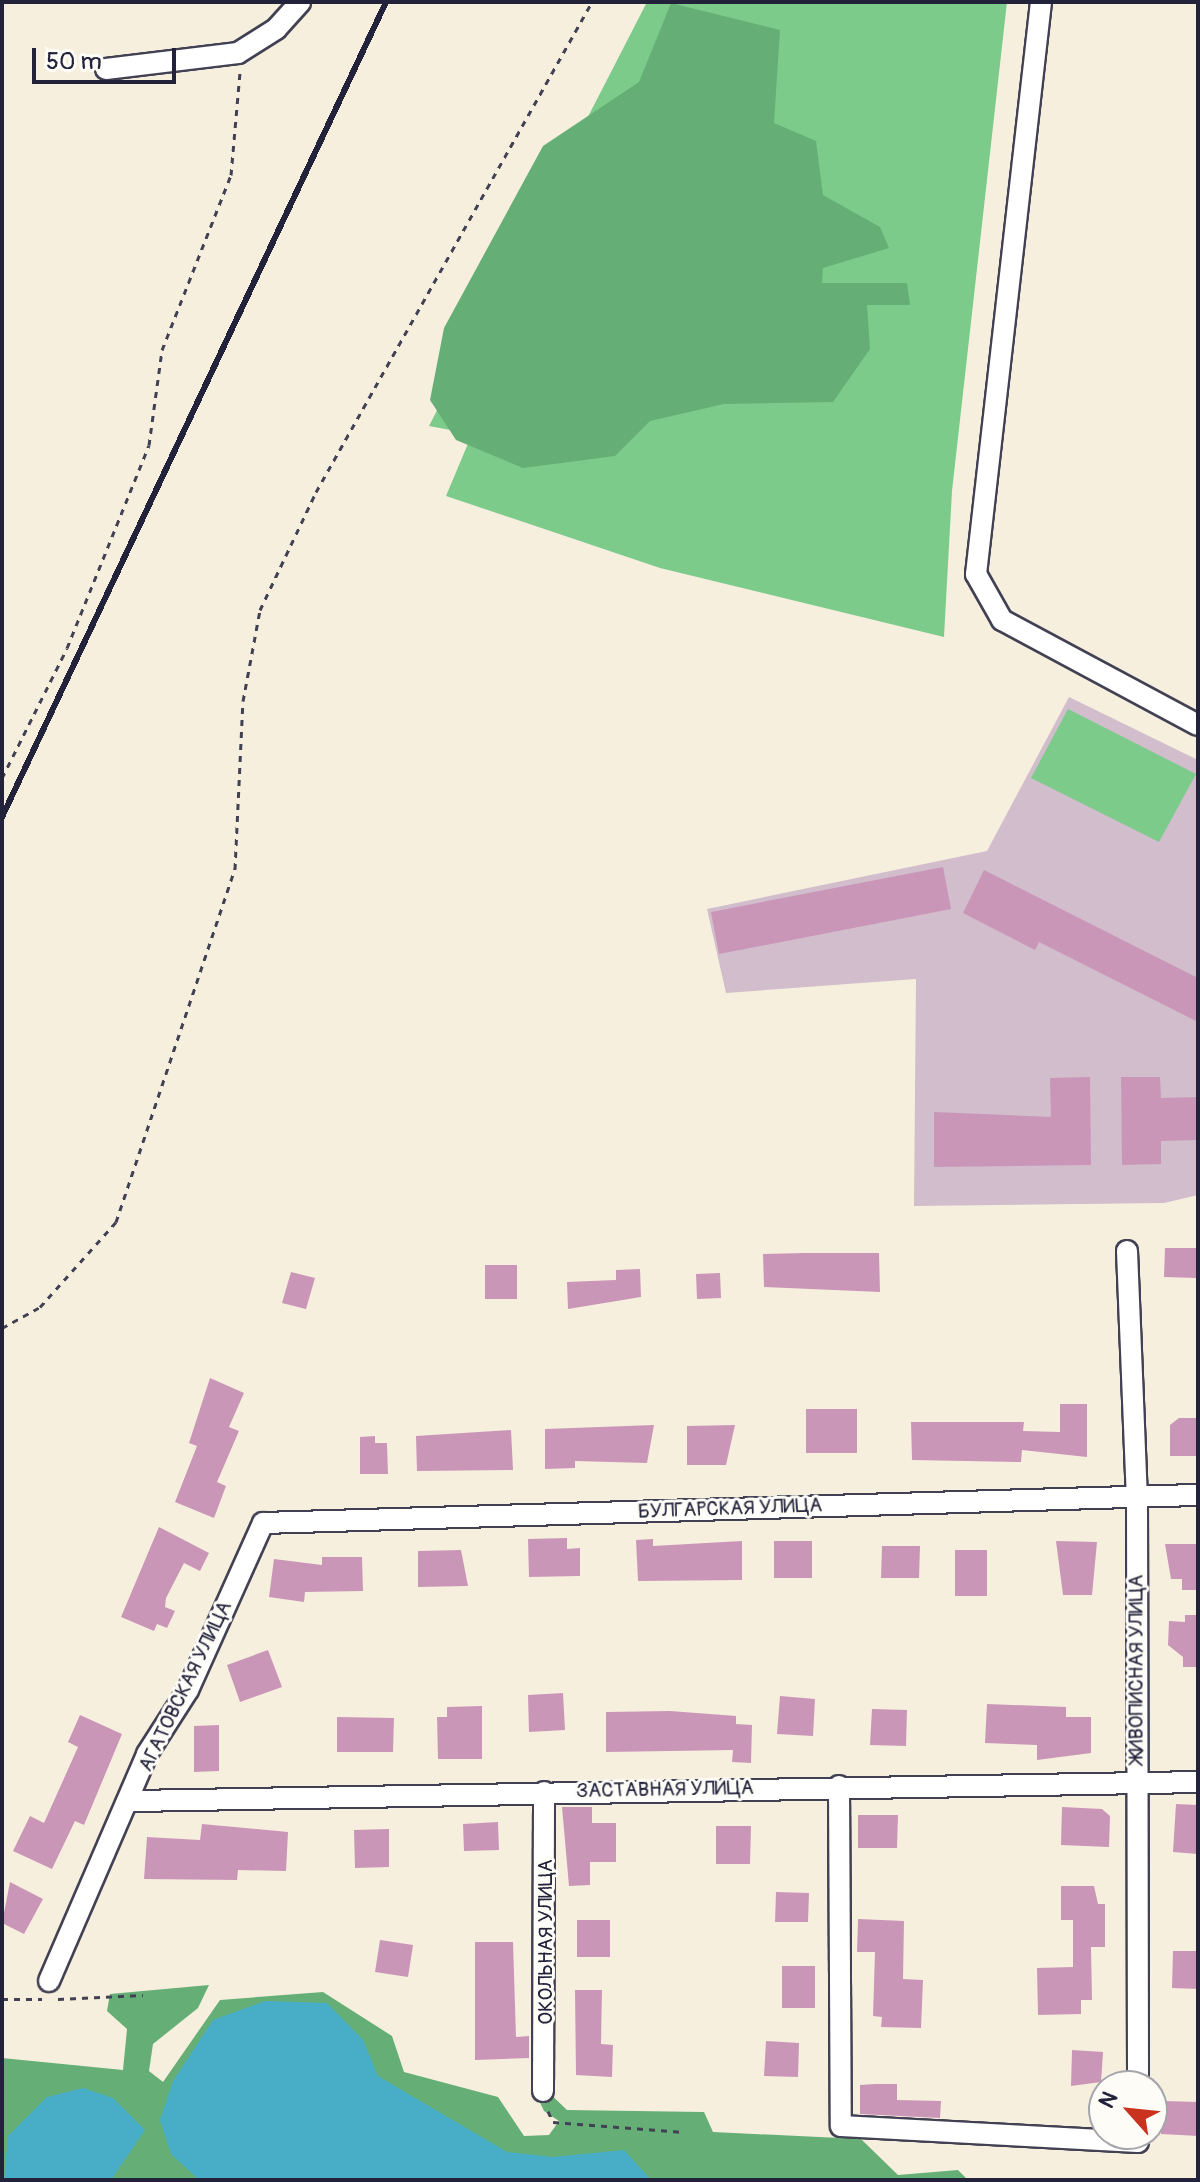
<!DOCTYPE html>
<meta charset="utf-8">
<style>
body{margin:0}
#map{position:relative;width:1200px;height:2182px;overflow:hidden;background:#f7efde;font-family:Pangolin,sans-serif}
div>[style]{position:absolute}
.industrial>*{inset:0;background:#d1bdcc}
.green>*{inset:0;background:#7ccb8b}
.forest>*{inset:0;background:#65af77}
.water>*{inset:0;background:#48aec7}
.building>*{inset:0;background:#ca96b8}
.path>*{height:3px;margin-top:-1.5px;transform-origin:0;background:repeating-linear-gradient(90deg,#424153 0 6px,transparent 0 12px)}
.roads{filter:drop-shadow(2px 0 #424153) drop-shadow(-2px 0 #424153) drop-shadow(0 2px #424153) drop-shadow(0 -2px #424153)}
.minor>*{height:20px;margin:-10px;padding:0 10px;transform-origin:10px;border-radius:10px;background:#fff}
.rail>*{height:6px;margin:-3px;padding:0 3px;transform-origin:3px;border-radius:3px;background:#22223b}
span{translate:-50% -50%;white-space:nowrap;text-align:center;line-height:1.15;-webkit-text-stroke:6px #fdfcf7;paint-order:stroke}
.street-label{font-size:20px;color:#22223b}
.frame{position:absolute;inset:0;border:4px solid #22223b;pointer-events:none}
.north{position:absolute;left:1088px;top:2070px;width:80px;height:80px;box-sizing:border-box;background:#fdfcf7;border:2px solid #a5a5ac;border-radius:50%;rotate:297deg;font-size:22px;font-weight:700;line-height:32px;text-align:center;color:#22223b}
.north::after{content:'';display:block;margin:auto;width:28px;height:36px;background:#c8321e;clip-path:polygon(50% 0,100% 100%,50% 72%,0 100%)}
.scale{position:absolute;left:32px;top:48px;width:144px;height:36px;box-sizing:border-box;border:4px solid #22223b;border-top:0;padding-left:10px;font-size:24px;line-height:28px;white-space:nowrap;color:#22223b;-webkit-text-stroke:6px #fdfcf7;paint-order:stroke}
</style>
<div id="map">
<div class="industrial">
<i style="clip-path:polygon(1069px 697px,1198px 760px,1198px 1195px,1164px 1203px,914px 1206px,916px 979px,726px 993px,707px 909px,987px 851px)"></i>
</div>
<div class="green">
<i style="clip-path:polygon(647px 2px,1007px 2px,952px 491px,944px 637px,660px 568px,446px 496px,472px 434px,429px 426px)"></i>
<i style="clip-path:polygon(1068px 709px,1196px 774px,1159px 842px,1031px 778px)"></i>
</div>
<div class="forest">
<i style="clip-path:polygon(671px 3px,780px 30px,774px 123px,816px 141px,823px 195px,880px 227px,889px 248px,823px 268px,822px 283px,907px 283px,910px 305px,867px 305px,870px 349px,833px 402px,724px 404px,650px 421px,615px 456px,523px 468px,456px 440px,430px 400px,444px 328px,543px 146px,639px 82px)"></i>
<i style="clip-path:polygon(209px 1985px,198px 2008px,153px 2044px,149px 2071px,163px 2082px,220px 2000px,323px 1992px,392px 2036px,404px 2072px,498px 2097px,524px 2136px,549px 2135px,559px 2121px,544px 2111px,534px 2090px,541px 2085px,567px 2110px,704px 2112px,713px 2132px,861px 2139px,898px 2175px,958px 2170px,968px 2180px,2px 2180px,2px 2058px,123px 2070px,127px 2029px,107px 2011px,110px 1994px)"></i>
</div>
<div class="water">
<i style="clip-path:polygon(265px 2001px,327px 2003px,363px 2040px,378px 2076px,507px 2152px,553px 2157px,624px 2150px,651px 2180px,199px 2180px,171px 2154px,160px 2120px,173px 2081px,213px 2020px)"></i>
<i style="clip-path:polygon(83px 2088px,113px 2098px,145px 2130px,111px 2180px,4px 2180px,8px 2136px,47px 2097px)"></i>
</div>
<div class="building">
<i style="clip-path:polygon(943px 867px,951px 909px,719px 954px,711px 912px)"></i>
<i style="clip-path:polygon(984px 870px,1198px 978px,1198px 1022px,1039px 942px,1035px 950px,963px 913px)"></i>
<i style="clip-path:polygon(1090px 1077px,1091px 1165px,934px 1167px,934px 1112px,1051px 1117px,1050px 1078px)"></i>
<i style="clip-path:polygon(1121px 1077px,1160px 1077px,1161px 1098px,1198px 1097px,1198px 1140px,1161px 1141px,1161px 1164px,1122px 1165px)"></i>
<i style="clip-path:polygon(1165px 1248px,1197px 1248px,1196px 1278px,1164px 1277px)"></i>
<i style="clip-path:polygon(804px 1253px,879px 1253px,880px 1292px,764px 1287px,763px 1254px)"></i>
<i style="clip-path:polygon(485px 1265px,517px 1265px,517px 1299px,485px 1299px)"></i>
<i style="clip-path:polygon(640px 1269px,641px 1297px,568px 1309px,567px 1282px,616px 1280px,616px 1270px)"></i>
<i style="clip-path:polygon(291px 1272px,315px 1278px,306px 1309px,282px 1303px)"></i>
<i style="clip-path:polygon(720px 1273px,721px 1298px,697px 1299px,696px 1274px)"></i>
<i style="clip-path:polygon(210px 1378px,244px 1393px,229px 1427px,239px 1431px,217px 1482px,226px 1486px,214px 1518px,175px 1502px,197px 1446px,189px 1443px)"></i>
<i style="clip-path:polygon(1060px 1404px,1087px 1404px,1087px 1457px,1022px 1450px,1021px 1462px,912px 1460px,911px 1422px,1024px 1422px,1023px 1431px,1060px 1432px)"></i>
<i style="clip-path:polygon(806px 1409px,857px 1409px,857px 1453px,806px 1453px)"></i>
<i style="clip-path:polygon(1179px 1418px,1198px 1418px,1198px 1456px,1170px 1456px,1170px 1425px)"></i>
<i style="clip-path:polygon(654px 1425px,647px 1463px,575px 1461px,575px 1468px,545px 1469px,545px 1429px)"></i>
<i style="clip-path:polygon(735px 1425px,726px 1465px,687px 1465px,687px 1426px)"></i>
<i style="clip-path:polygon(511px 1430px,513px 1470px,417px 1471px,416px 1436px)"></i>
<i style="clip-path:polygon(375px 1436px,375px 1443px,387px 1443px,388px 1474px,360px 1474px,360px 1437px)"></i>
<i style="clip-path:polygon(159px 1527px,209px 1553px,200px 1571px,184px 1563px,166px 1598px,165px 1607px,175px 1611px,167px 1628px,157px 1624px,154px 1631px,121px 1617px)"></i>
<i style="clip-path:polygon(567px 1538px,567px 1549px,580px 1548px,580px 1576px,529px 1577px,528px 1539px)"></i>
<i style="clip-path:polygon(653px 1539px,653px 1546px,742px 1541px,742px 1580px,638px 1581px,636px 1540px)"></i>
<i style="clip-path:polygon(774px 1541px,812px 1541px,812px 1578px,774px 1578px)"></i>
<i style="clip-path:polygon(1056px 1541px,1097px 1542px,1092px 1595px,1063px 1595px)"></i>
<i style="clip-path:polygon(1165px 1544px,1198px 1544px,1198px 1590px,1182px 1590px,1182px 1579px,1171px 1579px)"></i>
<i style="clip-path:polygon(882px 1546px,920px 1546px,919px 1578px,881px 1578px)"></i>
<i style="clip-path:polygon(461px 1550px,468px 1586px,418px 1587px,418px 1551px)"></i>
<i style="clip-path:polygon(955px 1550px,987px 1550px,987px 1596px,955px 1596px)"></i>
<i style="clip-path:polygon(322px 1557px,362px 1557px,363px 1591px,305px 1592px,304px 1602px,269px 1597px,274px 1559px,322px 1565px)"></i>
<i style="clip-path:polygon(1185px 1615px,1198px 1615px,1198px 1667px,1183px 1667px,1183px 1657px,1168px 1645px,1169px 1621px,1185px 1622px)"></i>
<i style="clip-path:polygon(268px 1650px,282px 1687px,240px 1702px,227px 1665px)"></i>
<i style="clip-path:polygon(563px 1693px,565px 1730px,529px 1732px,528px 1695px)"></i>
<i style="clip-path:polygon(780px 1696px,815px 1699px,813px 1736px,777px 1734px)"></i>
<i style="clip-path:polygon(987px 1704px,1066px 1707px,1066px 1717px,1091px 1717px,1091px 1753px,1037px 1760px,1037px 1745px,985px 1743px)"></i>
<i style="clip-path:polygon(482px 1706px,482px 1759px,438px 1759px,437px 1717px,447px 1717px,447px 1707px)"></i>
<i style="clip-path:polygon(872px 1709px,907px 1710px,906px 1746px,870px 1745px)"></i>
<i style="clip-path:polygon(670px 1711px,736px 1716px,736px 1724px,752px 1725px,751px 1763px,732px 1762px,733px 1750px,606px 1752px,606px 1712px)"></i>
<i style="clip-path:polygon(80px 1715px,122px 1734px,84px 1825px,75px 1821px,52px 1869px,13px 1851px,30px 1816px,44px 1823px,78px 1747px,68px 1742px)"></i>
<i style="clip-path:polygon(337px 1717px,394px 1718px,393px 1752px,337px 1752px)"></i>
<i style="clip-path:polygon(219px 1725px,219px 1771px,194px 1772px,194px 1726px)"></i>
<i style="clip-path:polygon(1176px 1804px,1198px 1805px,1198px 1854px,1173px 1852px)"></i>
<i style="clip-path:polygon(562px 1807px,592px 1807px,592px 1823px,616px 1823px,616px 1862px,590px 1862px,590px 1885px,569px 1886px)"></i>
<i style="clip-path:polygon(1062px 1807px,1102px 1809px,1110px 1816px,1109px 1847px,1061px 1845px)"></i>
<i style="clip-path:polygon(858px 1815px,898px 1815px,897px 1848px,858px 1848px)"></i>
<i style="clip-path:polygon(498px 1822px,499px 1850px,464px 1851px,463px 1824px)"></i>
<i style="clip-path:polygon(202px 1824px,288px 1832px,286px 1871px,238px 1870px,237px 1880px,144px 1879px,147px 1837px,200px 1840px)"></i>
<i style="clip-path:polygon(716px 1826px,751px 1826px,750px 1864px,716px 1864px)"></i>
<i style="clip-path:polygon(389px 1829px,389px 1867px,355px 1868px,354px 1830px)"></i>
<i style="clip-path:polygon(10px 1882px,43px 1899px,24px 1934px,2px 1923px)"></i>
<i style="clip-path:polygon(1061px 1886px,1094px 1886px,1098px 1904px,1105px 1904px,1105px 1947px,1091px 1947px,1092px 2000px,1081px 2000px,1081px 2014px,1038px 2015px,1037px 1968px,1073px 1967px,1073px 1920px,1061px 1920px)"></i>
<i style="clip-path:polygon(776px 1892px,809px 1893px,808px 1922px,775px 1922px)"></i>
<i style="clip-path:polygon(858px 1919px,904px 1921px,903px 1979px,923px 1980px,921px 2028px,881px 2027px,882px 2017px,873px 2016px,875px 1952px,857px 1952px)"></i>
<i style="clip-path:polygon(577px 1920px,610px 1920px,610px 1957px,577px 1957px)"></i>
<i style="clip-path:polygon(380px 1940px,413px 1945px,408px 1977px,375px 1972px)"></i>
<i style="clip-path:polygon(475px 1942px,513px 1942px,516px 2037px,529px 2036px,529px 2058px,475px 2060px)"></i>
<i style="clip-path:polygon(1173px 1951px,1198px 1951px,1198px 1989px,1172px 1988px)"></i>
<i style="clip-path:polygon(782px 1966px,815px 1966px,815px 2008px,782px 2008px)"></i>
<i style="clip-path:polygon(575px 1990px,602px 1990px,601px 2044px,613px 2045px,612px 2077px,576px 2075px)"></i>
<i style="clip-path:polygon(766px 2041px,799px 2043px,798px 2077px,764px 2076px)"></i>
<i style="clip-path:polygon(1072px 2050px,1103px 2052px,1101px 2082px,1071px 2086px)"></i>
<i style="clip-path:polygon(875px 2084px,897px 2084px,897px 2100px,941px 2101px,940px 2118px,860px 2114px,860px 2085px)"></i>
<i style="clip-path:polygon(1163px 2101px,1198px 2102px,1198px 2136px,1161px 2134px)"></i>
</div>
<div class="path">
<i style="left:2px;top:778px;width:145px;rotate:-63.4deg"></i>
<i style="left:67px;top:648px;width:219px;rotate:-68deg"></i>
<i style="left:149px;top:445px;width:96px;rotate:-82.2deg"></i>
<i style="left:162px;top:350px;width:188px;rotate:-68.5deg"></i>
<i style="left:231px;top:175px;width:102px;rotate:-85deg"></i>
<i style="left:2px;top:1328px;width:43px;rotate:-28.9deg"></i>
<i style="left:40px;top:1307px;width:114px;rotate:-48.2deg"></i>
<i style="left:116px;top:1222px;width:373px;rotate:-71.4deg"></i>
<i style="left:235px;top:869px;width:168px;rotate:-87.3deg"></i>
<i style="left:243px;top:701px;width:93px;rotate:-79.4deg"></i>
<i style="left:260px;top:610px;width:131px;rotate:-64.6deg"></i>
<i style="left:316px;top:492px;width:562px;rotate:-60.61deg"></i>
<i style="left:2px;top:1999px;width:40px"></i>
<i style="left:58px;top:1999px;width:85px;rotate:-2.7deg"></i>
<i style="left:548px;top:2111px;width:12px;rotate:66deg"></i>
<i style="left:553px;top:2122px;width:131px;rotate:4.4deg"></i>
</div>
<div class="roads">
<div class="minor">
<i style="left:1041px;top:2px;width:576px;rotate:96.48deg"></i>
<i style="left:976px;top:574px;width:53px;rotate:60.5deg"></i>
<i style="left:1002px;top:620px;width:222px;rotate:28.2deg"></i>
<i style="left:106px;top:69px;width:133px;rotate:-6.9deg"></i>
<i style="left:238px;top:53px;width:45px;rotate:-32.3deg"></i>
<i style="left:276px;top:29px;width:36px;rotate:-48deg"></i>
<i style="left:1127px;top:1251px;width:245px;rotate:87.7deg"></i>
<i style="left:1137px;top:1496px;width:590px;rotate:89.9deg"></i>
<i style="left:839px;top:1786px;width:340px;rotate:89.7deg"></i>
<i style="left:841px;top:2126px;width:297px;rotate:3.1deg"></i>
<i style="left:1138px;top:2142px;width:8px;rotate:-90deg"></i>
<i style="left:133px;top:1801px;width:1065px;rotate:-1.02deg"></i>
<i style="left:49px;top:1981px;width:247px;rotate:-66.6deg"></i>
<i style="left:147px;top:1754px;width:76px;rotate:-57.4deg"></i>
<i style="left:188px;top:1690px;width:183px;rotate:-65.8deg"></i>
<i style="left:263px;top:1523px;width:935px;rotate:-1.72deg"></i>
<i style="left:543px;top:2091px;width:299px;rotate:-89.8deg"></i>
</div>
</div>
<div class="rail">
<i style="left:2px;top:817px;width:901px;rotate:-64.77deg"></i>
</div>
<div class="street-label">
<span style="left:730px;top:1508px;rotate:-2deg">БУЛГАРСКАЯ УЛИЦА</span>
<span style="left:1136px;top:1669px;rotate:-90deg">ЖИВОПИСНАЯ УЛИЦА</span>
<span style="left:185px;top:1686px;rotate:-64deg">АГАТОВСКАЯ УЛИЦА</span>
<span style="left:665px;top:1789px;rotate:-1deg">ЗАСТАВНАЯ УЛИЦА</span>
<span style="left:545px;top:1942px;rotate:-90deg">ОКОЛЬНАЯ УЛИЦА</span>
</div>
<div class="frame"></div>
<div class="north">N</div>
<div class="scale">50 m</div>
</div>
